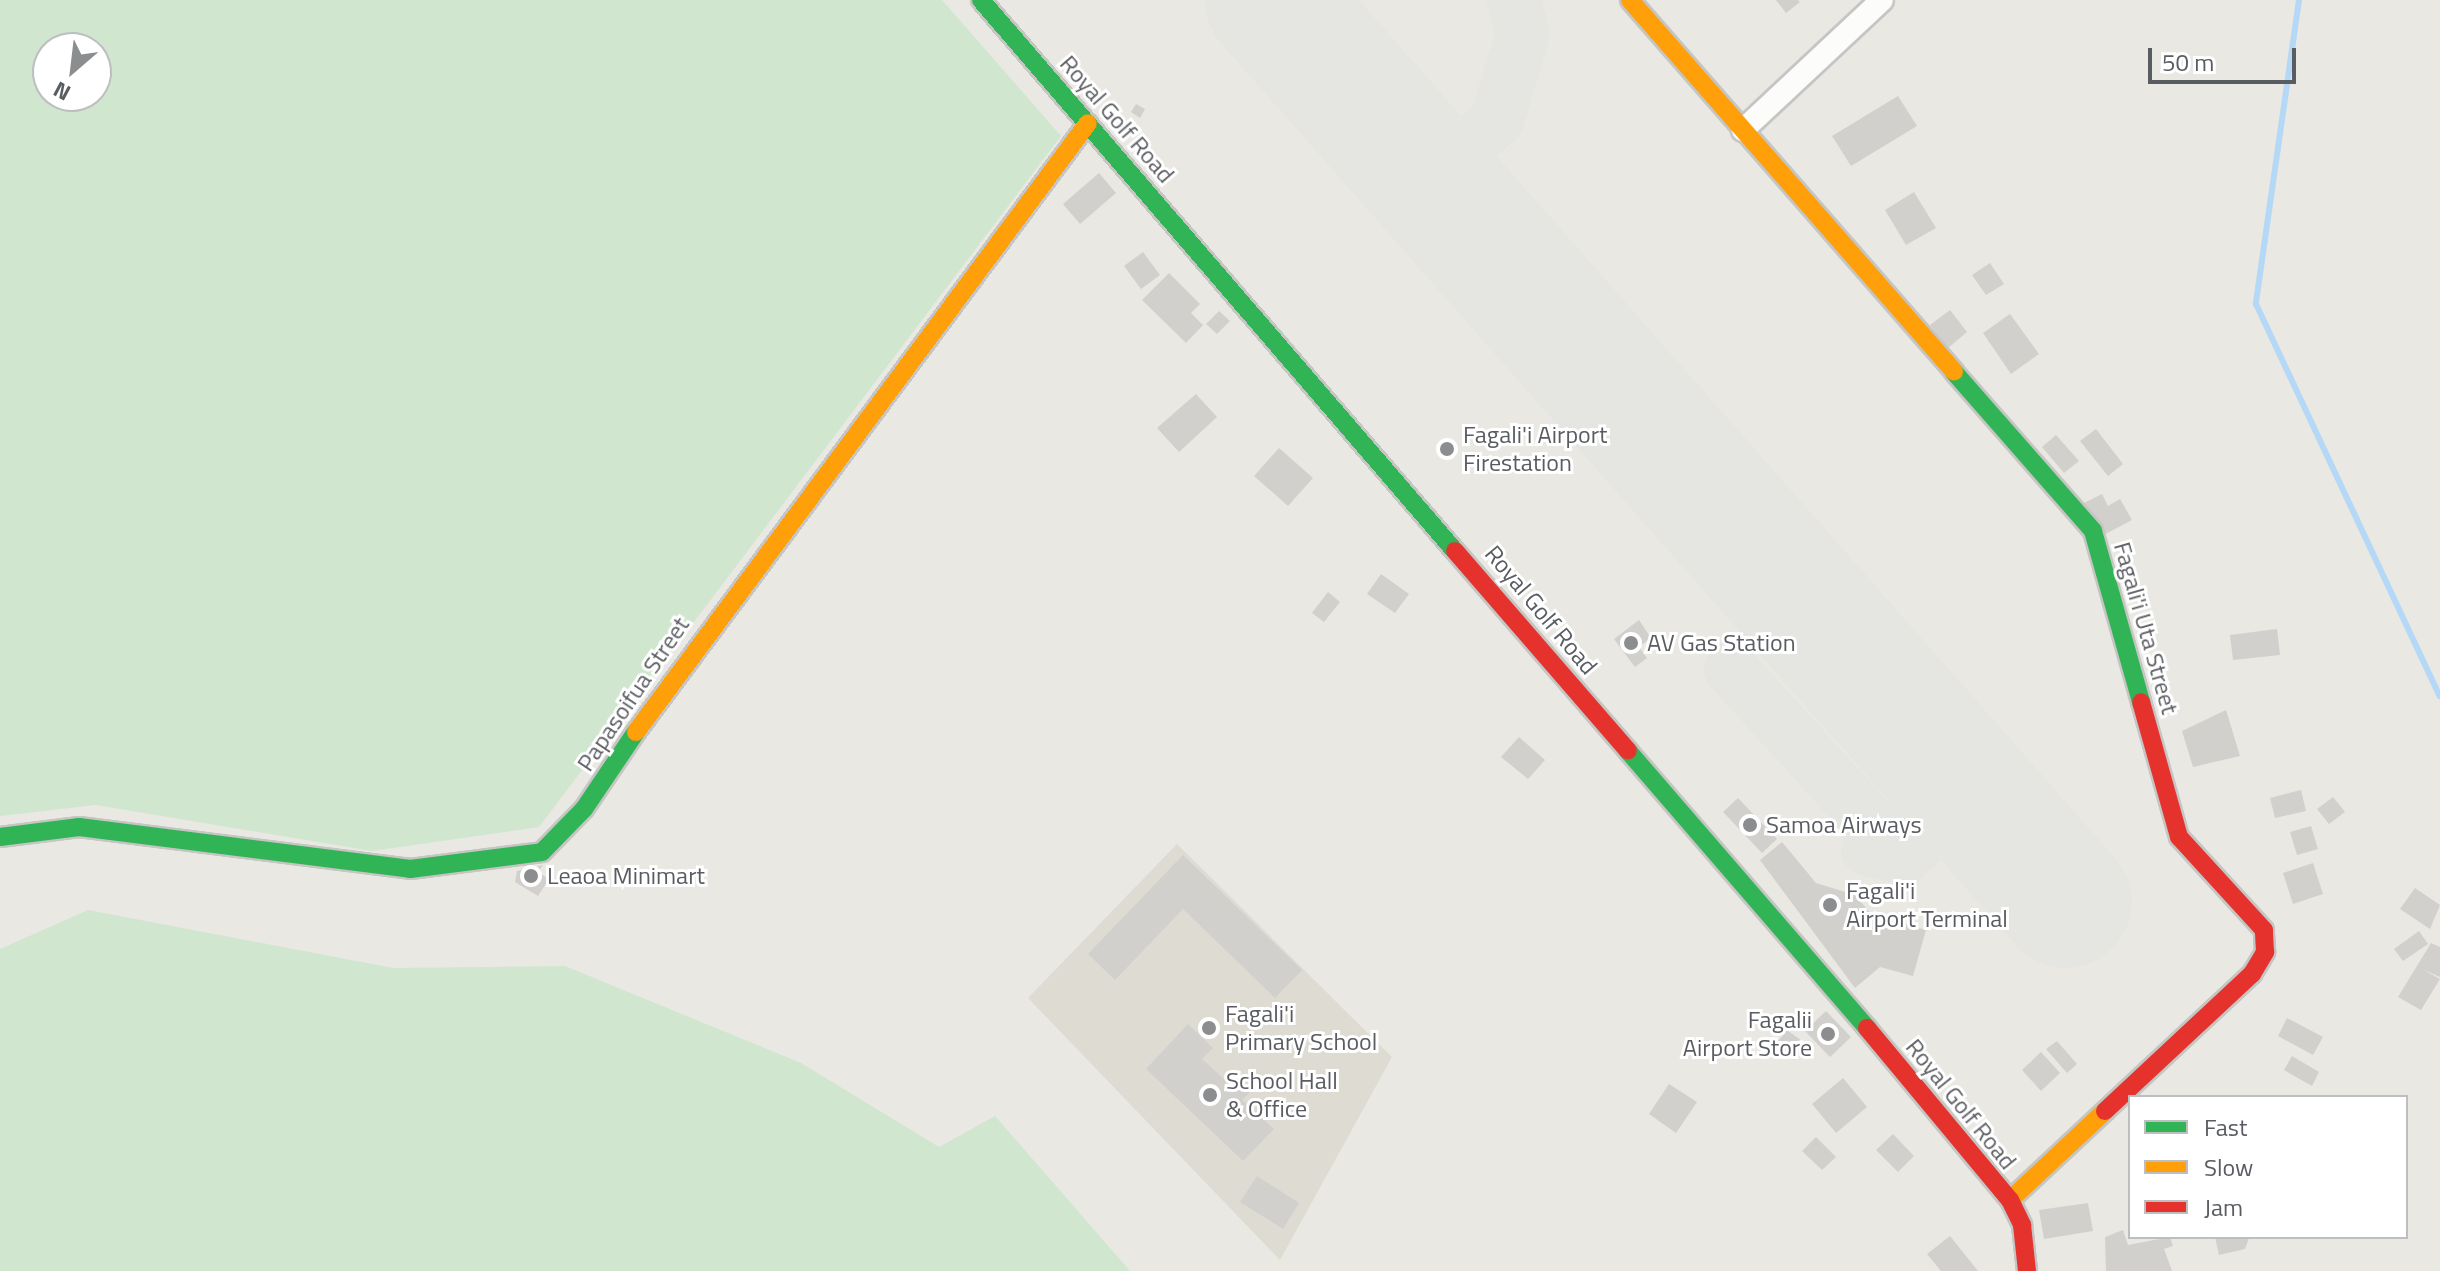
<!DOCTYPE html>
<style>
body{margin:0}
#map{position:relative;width:2440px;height:1271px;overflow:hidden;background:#e9e8e3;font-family:"Titillium Web",sans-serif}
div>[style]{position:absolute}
.education>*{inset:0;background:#dddbd2}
.green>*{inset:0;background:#d0e6cf}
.stream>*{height:6px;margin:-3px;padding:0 3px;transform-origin:3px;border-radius:3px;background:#b4d8f6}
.taxiway>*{height:54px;margin:-27px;padding:0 27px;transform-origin:27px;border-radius:27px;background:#e5e5e2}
.runway>*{height:132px;margin:-66px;padding:0 66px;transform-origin:66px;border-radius:66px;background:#e5e5e2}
.building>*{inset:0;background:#d1d0cd}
.roads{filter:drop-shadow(2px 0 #c5c5c4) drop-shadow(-2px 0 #c5c5c4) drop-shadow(0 2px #c5c5c4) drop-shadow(0 -2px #c5c5c4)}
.street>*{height:22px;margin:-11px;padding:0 11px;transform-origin:11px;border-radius:11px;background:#fcfcfb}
.fast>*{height:18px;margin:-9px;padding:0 9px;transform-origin:9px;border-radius:9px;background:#30b455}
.slow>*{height:18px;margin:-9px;padding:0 9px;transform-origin:9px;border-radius:9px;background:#ff9f0a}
.jam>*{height:18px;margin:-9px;padding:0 9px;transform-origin:9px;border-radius:9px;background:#e5322d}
.dots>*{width:22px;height:22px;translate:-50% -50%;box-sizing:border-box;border:4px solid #fff;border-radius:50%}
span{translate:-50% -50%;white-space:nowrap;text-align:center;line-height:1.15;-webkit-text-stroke:6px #fff;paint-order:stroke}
.street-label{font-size:24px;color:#595c61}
.poi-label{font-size:24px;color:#595c61}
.left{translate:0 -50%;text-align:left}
.right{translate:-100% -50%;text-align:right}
.legend{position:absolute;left:2128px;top:1095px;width:280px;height:144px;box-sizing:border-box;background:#fff;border:2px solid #bdbec0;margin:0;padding:10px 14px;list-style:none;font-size:24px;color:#595c61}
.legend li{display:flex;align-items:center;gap:16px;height:40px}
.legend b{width:40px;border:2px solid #bdbec0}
.north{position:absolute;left:32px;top:32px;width:80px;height:80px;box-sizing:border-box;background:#fff;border:2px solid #bdbec0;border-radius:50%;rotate:208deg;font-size:22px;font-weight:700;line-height:32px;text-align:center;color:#595c61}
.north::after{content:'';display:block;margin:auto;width:28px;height:36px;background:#8b8d8e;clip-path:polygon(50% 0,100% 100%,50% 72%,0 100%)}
.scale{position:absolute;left:2148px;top:48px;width:148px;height:36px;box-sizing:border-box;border:4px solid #595c61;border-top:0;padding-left:10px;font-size:24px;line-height:28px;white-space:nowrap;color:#595c61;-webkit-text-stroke:6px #fff;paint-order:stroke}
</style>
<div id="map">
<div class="education">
<i style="clip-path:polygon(1177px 844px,1392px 1057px,1280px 1260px,1028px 998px)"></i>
</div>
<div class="green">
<i style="clip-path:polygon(evenodd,0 0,942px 0,1061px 136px,539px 827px,372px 851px,96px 805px,0 816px,0 0,48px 48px,96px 48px,96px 96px,48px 96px,48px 48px)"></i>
<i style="clip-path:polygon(88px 910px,393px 968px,565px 966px,801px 1063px,939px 1147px,995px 1116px,1130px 1271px,0 1271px,0 949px)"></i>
</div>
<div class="stream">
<i style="left:2299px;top:0;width:307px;rotate:98.1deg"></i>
<i style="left:2256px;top:304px;width:433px;rotate:64.9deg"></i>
</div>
<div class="taxiway">
<i style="left:1432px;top:178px;width:87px;rotate:-41.7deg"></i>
<i style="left:1497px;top:120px;width:90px;rotate:-73.2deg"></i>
<i style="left:1523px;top:34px;width:35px;rotate:-106deg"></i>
<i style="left:1731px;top:669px;width:256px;rotate:47.7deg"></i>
<i style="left:1868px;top:849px;width:36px;rotate:14deg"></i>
<i style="left:1903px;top:858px;width:93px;rotate:-41.9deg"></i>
</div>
<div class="runway">
<i style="left:1271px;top:0;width:1202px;rotate:48.61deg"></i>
</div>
<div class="building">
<i style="clip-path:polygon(1776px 0,1798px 0,1800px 2px,1786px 13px)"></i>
<i style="clip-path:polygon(1898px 96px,1917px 126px,1851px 166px,1832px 136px)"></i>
<i style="clip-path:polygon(1136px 104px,1145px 109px,1140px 118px,1131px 112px)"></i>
<i style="clip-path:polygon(1099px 173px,1116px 193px,1080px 224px,1063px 204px)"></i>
<i style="clip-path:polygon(1914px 192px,1936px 228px,1906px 245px,1885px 210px)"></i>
<i style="clip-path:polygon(1143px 252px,1160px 275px,1141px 289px,1124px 266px)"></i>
<i style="clip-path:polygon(1990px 263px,2004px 284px,1986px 295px,1972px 275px)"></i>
<i style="clip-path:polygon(1169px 273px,1200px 304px,1191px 313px,1203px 325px,1186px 343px,1142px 300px)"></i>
<i style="clip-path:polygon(1950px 310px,1967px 332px,1948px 348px,1930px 325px)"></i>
<i style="clip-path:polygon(1219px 311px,1230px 321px,1217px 334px,1206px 324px)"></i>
<i style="clip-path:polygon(2010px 314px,2039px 354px,2011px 374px,1983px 333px)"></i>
<i style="clip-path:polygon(1196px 394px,1217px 417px,1179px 452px,1157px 428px)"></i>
<i style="clip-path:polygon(2096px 429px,2123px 464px,2108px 476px,2080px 441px)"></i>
<i style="clip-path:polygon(2056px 435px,2079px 461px,2064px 473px,2042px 447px)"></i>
<i style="clip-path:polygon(1279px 448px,1313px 478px,1288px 506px,1254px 476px)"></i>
<i style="clip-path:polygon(2102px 494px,2108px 506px,2120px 499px,2132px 520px,2098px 538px,2080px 505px)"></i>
<i style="clip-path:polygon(1381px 574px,1409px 594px,1395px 613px,1367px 594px)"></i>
<i style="clip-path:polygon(1328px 592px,1340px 602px,1324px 622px,1312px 613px)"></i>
<i style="clip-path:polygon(1639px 620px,1651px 638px,1639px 647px,1647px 658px,1635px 667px,1614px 639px)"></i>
<i style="clip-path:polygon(2277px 629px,2280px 655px,2233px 660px,2230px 635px)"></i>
<i style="clip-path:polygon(2226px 710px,2240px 756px,2193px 767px,2182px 731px)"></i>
<i style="clip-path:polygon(1519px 737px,1545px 760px,1528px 779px,1501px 757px)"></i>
<i style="clip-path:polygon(2301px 790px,2306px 811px,2275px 818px,2270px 798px)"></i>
<i style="clip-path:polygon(2333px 797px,2345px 812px,2329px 824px,2317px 809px)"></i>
<i style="clip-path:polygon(1738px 798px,1777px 839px,1762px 853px,1723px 812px)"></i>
<i style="clip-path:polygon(2311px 826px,2318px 849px,2297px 855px,2290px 832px)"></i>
<i style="clip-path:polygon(1782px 842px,1816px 883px,1855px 895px,1872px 915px,1926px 930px,1913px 976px,1880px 967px,1855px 988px,1760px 860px)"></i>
<i style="clip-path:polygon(1183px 855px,1302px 970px,1275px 998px,1183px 909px,1115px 980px,1088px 954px)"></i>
<i style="clip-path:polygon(2313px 863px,2323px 894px,2293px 904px,2283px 873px)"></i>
<i style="clip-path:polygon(543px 865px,538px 872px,549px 879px,538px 896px,515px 882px,517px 871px)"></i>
<i style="clip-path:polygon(2415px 888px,2440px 905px,2430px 929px,2400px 909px)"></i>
<i style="clip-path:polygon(2419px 931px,2428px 944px,2403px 961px,2394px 949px)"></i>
<i style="clip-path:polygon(2431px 943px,2440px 947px,2440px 977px,2422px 969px,2440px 979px,2421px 1010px,2398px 997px)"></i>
<i style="clip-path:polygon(1826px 1011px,1851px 1037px,1830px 1057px,1805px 1031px)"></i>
<i style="clip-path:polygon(2287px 1018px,2323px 1037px,2313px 1055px,2278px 1036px)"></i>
<i style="clip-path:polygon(1188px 1024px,1213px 1048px,1202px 1059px,1227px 1082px,1234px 1074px,1252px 1090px,1242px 1100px,1274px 1129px,1243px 1161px,1146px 1069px)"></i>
<i style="clip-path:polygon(1787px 1030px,1806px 1044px,1794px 1060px,1775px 1045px)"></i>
<i style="clip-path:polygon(2057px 1041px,2077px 1064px,2067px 1073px,2046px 1049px)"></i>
<i style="clip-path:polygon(2041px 1052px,2060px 1073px,2041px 1091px,2022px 1070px)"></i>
<i style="clip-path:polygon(2292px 1056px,2319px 1072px,2312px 1086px,2284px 1070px)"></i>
<i style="clip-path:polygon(1843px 1078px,1867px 1107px,1836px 1133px,1812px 1104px)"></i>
<i style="clip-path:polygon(1669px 1084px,1697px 1102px,1676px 1133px,1649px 1114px)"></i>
<i style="clip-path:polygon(1893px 1134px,1914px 1156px,1898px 1172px,1876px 1150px)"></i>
<i style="clip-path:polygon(1816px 1137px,1836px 1157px,1822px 1170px,1802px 1151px)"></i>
<i style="clip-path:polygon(1257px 1176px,1299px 1203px,1283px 1229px,1240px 1202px)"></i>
<i style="clip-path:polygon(2088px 1203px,2093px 1231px,2044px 1239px,2039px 1210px)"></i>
<i style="clip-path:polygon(2123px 1230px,2128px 1245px,2170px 1237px,2173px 1246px,2164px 1249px,2172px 1271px,2106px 1271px,2105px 1237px)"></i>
<i style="clip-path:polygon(1950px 1236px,1978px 1271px,1941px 1271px,1927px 1254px)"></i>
<i style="clip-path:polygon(2215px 1237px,2249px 1237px,2249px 1238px,2245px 1249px,2219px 1255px)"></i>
</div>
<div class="roads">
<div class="street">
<i style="left:1743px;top:130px;width:190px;rotate:-43.1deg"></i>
</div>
<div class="fast">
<i style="left:981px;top:0;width:727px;rotate:49.3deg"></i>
<i style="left:1954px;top:372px;width:211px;rotate:48.8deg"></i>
<i style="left:2093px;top:531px;width:178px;rotate:74.3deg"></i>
<i style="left:1628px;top:751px;width:366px;rotate:49.2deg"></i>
<i style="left:0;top:837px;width:80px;rotate:-7.2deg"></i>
<i style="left:79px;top:827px;width:334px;rotate:7.2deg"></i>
<i style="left:410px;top:869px;width:133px;rotate:-7.3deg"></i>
<i style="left:542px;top:852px;width:60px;rotate:-45.7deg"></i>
<i style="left:584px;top:809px;width:93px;rotate:-56deg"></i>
</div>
<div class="slow">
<i style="left:1630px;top:0;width:493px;rotate:48.9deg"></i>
<i style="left:636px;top:732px;width:758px;rotate:-53.42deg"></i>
<i style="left:2010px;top:1200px;width:130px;rotate:-43.1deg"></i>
</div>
<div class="jam">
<i style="left:1455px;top:551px;width:264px;rotate:49.1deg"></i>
<i style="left:1867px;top:1028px;width:224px;rotate:50.3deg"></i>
<i style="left:2010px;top:1200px;width:28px;rotate:64deg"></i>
<i style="left:2022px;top:1225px;width:46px;rotate:83.8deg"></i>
<i style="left:2105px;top:1111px;width:201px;rotate:-43deg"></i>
<i style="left:2252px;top:974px;width:26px;rotate:-59deg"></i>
<i style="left:2265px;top:952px;width:22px;rotate:-93deg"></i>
<i style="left:2264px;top:930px;width:126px;rotate:-132.4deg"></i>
<i style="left:2179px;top:837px;width:140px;rotate:-105.7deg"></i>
</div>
</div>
<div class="dots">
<i style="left:1447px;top:449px;background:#8b8d8e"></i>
<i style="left:1631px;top:643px;background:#8b8d8e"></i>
<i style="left:1750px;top:825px;background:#8b8d8e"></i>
<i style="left:531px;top:876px;background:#8b8d8e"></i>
<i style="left:1830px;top:905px;background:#8b8d8e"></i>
<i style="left:1209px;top:1028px;background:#8b8d8e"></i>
<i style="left:1828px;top:1034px;background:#8b8d8e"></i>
<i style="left:1210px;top:1095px;background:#8b8d8e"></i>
</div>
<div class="street-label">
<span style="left:1117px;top:119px;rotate:49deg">Royal Golf Road</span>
<span style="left:1541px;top:610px;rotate:50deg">Royal Golf Road</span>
<span style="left:2146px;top:628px;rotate:74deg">Fagali'i Uta Street</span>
<span style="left:633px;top:694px;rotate:-56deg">Papasoifua Street</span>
<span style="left:1961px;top:1104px;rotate:51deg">Royal Golf Road</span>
</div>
<div class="poi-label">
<span class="left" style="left:1463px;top:449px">Fagali'i Airport<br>Firestation</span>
<span class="left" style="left:1647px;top:643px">AV Gas Station</span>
<span class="left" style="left:1766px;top:825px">Samoa Airways</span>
<span class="left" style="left:547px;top:876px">Leaoa Minimart</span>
<span class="left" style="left:1846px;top:905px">Fagali'i<br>Airport Terminal</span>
<span class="left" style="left:1225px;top:1028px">Fagali'i<br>Primary School</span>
<span class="right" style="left:1812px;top:1034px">Fagalii<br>Airport Store</span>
<span class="left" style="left:1226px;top:1095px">School Hall<br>&amp; Office</span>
</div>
<ul class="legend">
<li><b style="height:10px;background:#30b455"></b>Fast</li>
<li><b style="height:10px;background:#ff9f0a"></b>Slow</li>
<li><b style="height:10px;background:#e5322d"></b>Jam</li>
</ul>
<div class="north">N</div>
<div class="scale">50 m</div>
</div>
